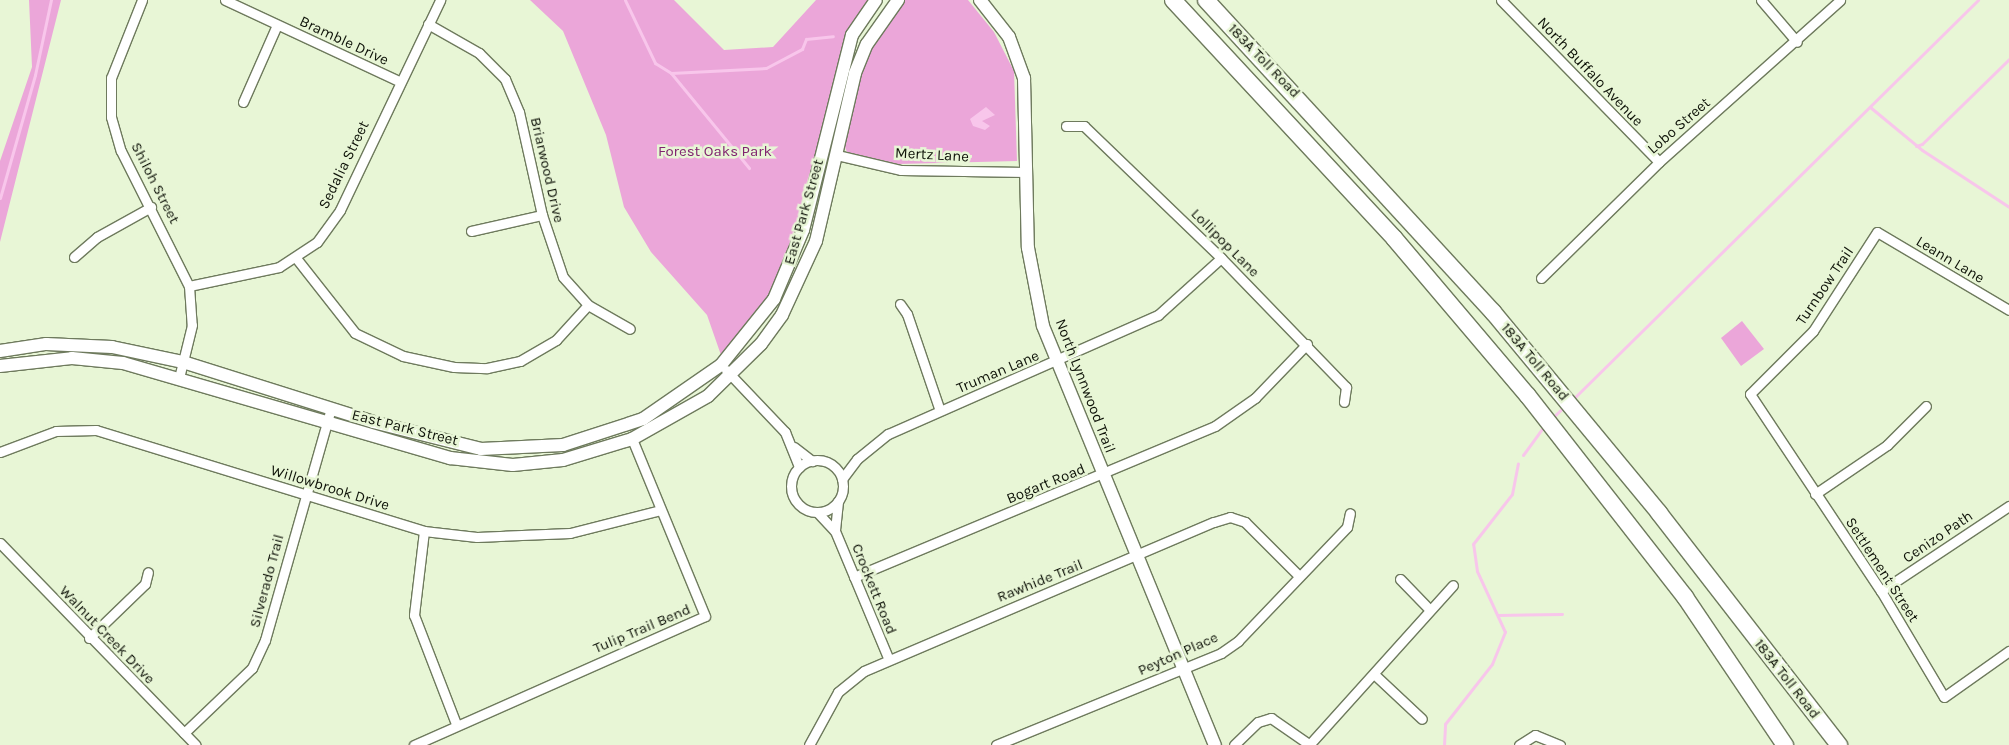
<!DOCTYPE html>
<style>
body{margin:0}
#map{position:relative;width:2009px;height:745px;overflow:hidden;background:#e8f6d6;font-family:Karla,sans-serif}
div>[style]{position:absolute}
.green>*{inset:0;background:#eba6d9}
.water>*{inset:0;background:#f8c6eb}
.stream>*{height:3px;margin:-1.5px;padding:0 1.5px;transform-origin:1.5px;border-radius:1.5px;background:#f8c6eb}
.roads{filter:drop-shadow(1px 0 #6e7a5d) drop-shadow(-1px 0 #6e7a5d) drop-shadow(0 1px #6e7a5d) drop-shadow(0 -1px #6e7a5d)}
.street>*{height:9px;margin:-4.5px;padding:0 4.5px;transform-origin:4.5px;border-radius:4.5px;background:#fff}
.street>.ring{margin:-4.5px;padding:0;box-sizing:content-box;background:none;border:9px solid #fff;border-radius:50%}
.secondary>*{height:12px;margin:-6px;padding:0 6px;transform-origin:6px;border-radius:6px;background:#fff}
.highway>*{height:16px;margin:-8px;padding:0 8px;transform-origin:8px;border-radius:8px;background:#fff}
span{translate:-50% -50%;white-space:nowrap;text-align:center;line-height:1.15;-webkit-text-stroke:5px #e8f6d6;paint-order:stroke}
.street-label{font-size:15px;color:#0e1208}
.park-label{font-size:15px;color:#80246f}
</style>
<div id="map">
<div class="green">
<i style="clip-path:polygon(29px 0,61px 0,0 242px,0 161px,32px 67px)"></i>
<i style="clip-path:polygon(530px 0,674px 0,724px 50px,773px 47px,816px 0,872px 0,837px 67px,800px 229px,762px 311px,722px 358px,707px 315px,651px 252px,624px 207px,606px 135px,563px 31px)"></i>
<i style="clip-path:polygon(902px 0,968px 0,994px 32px,1014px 71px,1017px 161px,898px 164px,847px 152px,844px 145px,862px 65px)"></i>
<i style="clip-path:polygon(1742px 321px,1764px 349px,1741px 366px,1721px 338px)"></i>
</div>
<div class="water">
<i style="clip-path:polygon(986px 107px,995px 115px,982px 121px,990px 126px,985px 130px,973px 126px,970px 119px)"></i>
</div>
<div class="stream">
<i style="left:625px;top:0;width:70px;rotate:64.5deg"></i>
<i style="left:655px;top:63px;width:19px;rotate:32deg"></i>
<i style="left:671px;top:73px;width:123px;rotate:50.6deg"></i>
<i style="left:671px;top:73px;width:95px;rotate:-3deg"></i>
<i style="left:766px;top:68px;width:41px;rotate:-27.8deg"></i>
<i style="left:802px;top:49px;width:11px;rotate:-68deg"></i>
<i style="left:806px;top:39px;width:27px;rotate:-6deg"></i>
<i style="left:1870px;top:107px;width:67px;rotate:39.6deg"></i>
<i style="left:1922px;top:150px;width:104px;rotate:33.2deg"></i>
<i style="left:1916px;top:146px;width:6px;rotate:-18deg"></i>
<i style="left:1922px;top:144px;width:122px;rotate:-44.3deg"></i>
<i style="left:0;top:198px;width:128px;rotate:-74.1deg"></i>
<i style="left:35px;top:75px;width:77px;rotate:-78deg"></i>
<i style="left:1572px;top:400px;width:570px;rotate:-44.57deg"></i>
<i style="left:1552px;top:418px;width:16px;rotate:-43deg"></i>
<i style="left:1523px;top:455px;width:36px;rotate:-54deg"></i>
<i style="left:1498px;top:615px;width:64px;rotate:-0.9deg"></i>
<i style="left:1444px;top:745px;width:21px;rotate:-87deg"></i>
<i style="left:1445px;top:724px;width:76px;rotate:-51.9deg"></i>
<i style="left:1492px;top:664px;width:35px;rotate:-68deg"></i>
<i style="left:1505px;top:632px;width:67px;rotate:-114.7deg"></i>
<i style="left:1477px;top:571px;width:27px;rotate:-98deg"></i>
<i style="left:1473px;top:544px;width:63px;rotate:-52deg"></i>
<i style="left:1512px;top:494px;width:31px;rotate:-79deg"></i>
</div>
<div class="roads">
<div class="street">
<i style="left:142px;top:0;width:84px;rotate:111.7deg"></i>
<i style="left:111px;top:78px;width:39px;rotate:90deg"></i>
<i style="left:111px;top:117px;width:35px;rotate:74deg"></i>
<i style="left:121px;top:151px;width:151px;rotate:63.3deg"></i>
<i style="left:189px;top:286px;width:39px;rotate:86deg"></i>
<i style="left:192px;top:325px;width:55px;rotate:103.8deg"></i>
<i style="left:225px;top:0;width:192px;rotate:25deg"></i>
<i style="left:1501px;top:0;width:226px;rotate:45.7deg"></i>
<i style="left:1761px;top:0;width:55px;rotate:49.4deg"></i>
<i style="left:428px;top:24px;width:59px;rotate:29.6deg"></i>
<i style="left:479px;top:53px;width:37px;rotate:45deg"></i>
<i style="left:505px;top:79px;width:36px;rotate:67deg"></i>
<i style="left:519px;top:112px;width:106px;rotate:77.4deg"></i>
<i style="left:542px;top:215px;width:65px;rotate:71.3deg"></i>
<i style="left:563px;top:277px;width:38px;rotate:48deg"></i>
<i style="left:588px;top:305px;width:48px;rotate:29.7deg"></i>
<i style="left:243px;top:102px;width:84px;rotate:-66.2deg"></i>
<i style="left:1066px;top:126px;width:18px"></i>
<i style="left:1084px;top:126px;width:190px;rotate:43.9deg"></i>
<i style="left:1221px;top:258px;width:180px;rotate:45.9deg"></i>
<i style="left:1346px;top:387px;width:15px;rotate:98deg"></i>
<i style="left:837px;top:155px;width:66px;rotate:13.2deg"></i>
<i style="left:901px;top:170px;width:125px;rotate:0.9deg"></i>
<i style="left:471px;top:231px;width:73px;rotate:-12.7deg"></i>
<i style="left:74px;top:257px;width:30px;rotate:-41deg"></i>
<i style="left:97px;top:237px;width:62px;rotate:-29.1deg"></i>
<i style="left:296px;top:258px;width:95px;rotate:51.8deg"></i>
<i style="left:355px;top:333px;width:53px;rotate:25.6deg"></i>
<i style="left:403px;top:356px;width:52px;rotate:12.2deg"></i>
<i style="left:454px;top:367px;width:33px;rotate:2deg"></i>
<i style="left:487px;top:368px;width:34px;rotate:-12deg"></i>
<i style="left:520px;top:361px;width:42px;rotate:-30.3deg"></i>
<i style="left:556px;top:340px;width:47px;rotate:-47.6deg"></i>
<i style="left:1541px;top:278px;width:165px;rotate:-44.5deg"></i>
<i style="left:1659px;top:162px;width:243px;rotate:-41.8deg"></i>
<i style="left:189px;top:286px;width:92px;rotate:-11.9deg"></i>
<i style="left:279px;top:267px;width:45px;rotate:-33.3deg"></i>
<i style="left:317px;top:242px;width:39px;rotate:-54deg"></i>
<i style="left:340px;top:210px;width:233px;rotate:-64.5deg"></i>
<i style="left:900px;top:304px;width:12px;rotate:55deg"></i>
<i style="left:907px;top:314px;width:102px;rotate:71.2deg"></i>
<i style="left:2009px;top:310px;width:153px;rotate:-149.4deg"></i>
<i style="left:1877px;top:232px;width:118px;rotate:122.9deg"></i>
<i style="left:1813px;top:331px;width:89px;rotate:135deg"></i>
<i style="left:1750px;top:394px;width:237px;rotate:56.4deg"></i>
<i style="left:1881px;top:591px;width:123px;rotate:59.3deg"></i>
<i style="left:1944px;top:697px;width:80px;rotate:-35.3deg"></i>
<i style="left:726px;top:370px;width:86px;rotate:46.4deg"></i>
<i style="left:785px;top:432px;width:38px;rotate:68deg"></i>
<i style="left:794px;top:447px;width:23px;rotate:38deg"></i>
<i style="left:0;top:452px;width:60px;rotate:-20.6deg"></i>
<i style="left:56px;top:431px;width:40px;rotate:-1.4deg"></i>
<i style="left:96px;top:430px;width:343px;rotate:17.1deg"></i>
<i style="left:424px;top:531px;width:53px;rotate:6.5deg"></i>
<i style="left:477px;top:537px;width:93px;rotate:-2.5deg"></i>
<i style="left:570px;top:533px;width:93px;rotate:-14.3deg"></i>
<i class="ring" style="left:791px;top:460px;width:43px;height:43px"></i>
<i style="left:842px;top:479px;width:25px;rotate:-53deg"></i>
<i style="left:857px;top:459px;width:40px;rotate:-39deg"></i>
<i style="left:888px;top:434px;width:295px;rotate:-23.8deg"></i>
<i style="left:1158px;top:315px;width:85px;rotate:-42.1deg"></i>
<i style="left:1815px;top:494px;width:87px;rotate:-34.2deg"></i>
<i style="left:1887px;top:445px;width:55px;rotate:-45deg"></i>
<i style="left:817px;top:512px;width:26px;rotate:47deg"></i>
<i style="left:835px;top:531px;width:138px;rotate:67.3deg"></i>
<i style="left:835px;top:530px;width:29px;rotate:-84deg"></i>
<i style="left:424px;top:531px;width:85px;rotate:96.8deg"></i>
<i style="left:414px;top:615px;width:117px;rotate:68.9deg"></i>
<i style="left:0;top:543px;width:281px;rotate:45.9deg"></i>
<i style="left:854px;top:577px;width:391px;rotate:-22.7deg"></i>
<i style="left:1215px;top:426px;width:49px;rotate:-35deg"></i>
<i style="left:1255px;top:398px;width:75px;rotate:-46.1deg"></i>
<i style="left:1400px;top:579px;width:42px;rotate:46deg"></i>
<i style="left:1881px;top:591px;width:154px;rotate:-33.6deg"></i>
<i style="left:89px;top:638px;width:78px;rotate:-44deg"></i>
<i style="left:145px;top:584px;width:12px;rotate:-76deg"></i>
<i style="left:1375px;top:675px;width:64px;rotate:43.1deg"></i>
<i style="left:184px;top:733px;width:94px;rotate:-43.7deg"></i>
<i style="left:252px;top:668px;width:31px;rotate:-65deg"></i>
<i style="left:265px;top:640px;width:240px;rotate:-74.1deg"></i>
<i style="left:414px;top:745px;width:318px;rotate:-23.9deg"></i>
<i style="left:705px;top:616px;width:191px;rotate:-112.4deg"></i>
<i style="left:809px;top:745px;width:60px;rotate:-61.3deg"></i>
<i style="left:838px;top:692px;width:33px;rotate:-39deg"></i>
<i style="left:864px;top:671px;width:380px;rotate:-23.1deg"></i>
<i style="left:1214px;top:522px;width:17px;rotate:-17deg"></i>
<i style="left:1230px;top:517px;width:16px;rotate:18deg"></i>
<i style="left:1245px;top:522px;width:75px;rotate:45deg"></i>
<i style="left:996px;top:745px;width:243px;rotate:-22.2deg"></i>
<i style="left:1221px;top:653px;width:21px;rotate:-35deg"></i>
<i style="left:1238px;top:641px;width:158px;rotate:-46.3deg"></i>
<i style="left:1347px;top:527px;width:14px;rotate:-78deg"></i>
<i style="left:1234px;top:745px;width:33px;rotate:-44deg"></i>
<i style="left:1258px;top:722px;width:14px;rotate:-17deg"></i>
<i style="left:1271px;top:718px;width:47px;rotate:34.7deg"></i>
<i style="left:1309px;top:745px;width:215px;rotate:-48deg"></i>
<i style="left:1519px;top:745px;width:19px;rotate:-32deg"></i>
<i style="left:1535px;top:735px;width:27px;rotate:22deg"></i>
</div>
<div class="secondary">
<i style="left:980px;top:0;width:47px;rotate:51.9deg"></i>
<i style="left:1009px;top:37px;width:44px;rotate:69.9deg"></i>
<i style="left:1024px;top:78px;width:170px;rotate:88.7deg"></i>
<i style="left:1028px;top:248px;width:79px;rotate:79.1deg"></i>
<i style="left:1043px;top:326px;width:453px;rotate:67.7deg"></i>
<i style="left:0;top:351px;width:47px;rotate:-8.7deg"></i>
<i style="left:46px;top:344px;width:66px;rotate:2.6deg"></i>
<i style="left:112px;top:347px;width:73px;rotate:11.9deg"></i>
<i style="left:183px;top:362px;width:199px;rotate:17.5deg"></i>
<i style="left:373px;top:422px;width:111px;rotate:14deg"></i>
<i style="left:481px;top:449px;width:82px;rotate:-2.8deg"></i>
<i style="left:563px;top:445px;width:84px;rotate:-18deg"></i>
<i style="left:643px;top:419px;width:95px;rotate:-34.7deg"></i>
<i style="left:721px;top:365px;width:85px;rotate:-51.2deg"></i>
<i style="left:774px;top:299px;width:75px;rotate:-67.2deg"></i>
<i style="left:803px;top:230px;width:201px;rotate:-75.9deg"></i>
<i style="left:852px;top:35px;width:42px;rotate:-55.6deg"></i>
<i style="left:0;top:366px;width:72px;rotate:-6.3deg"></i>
<i style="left:72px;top:358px;width:51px;rotate:5.6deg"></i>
<i style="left:123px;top:363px;width:341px;rotate:16.2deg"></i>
<i style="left:450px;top:458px;width:63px;rotate:6.3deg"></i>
<i style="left:513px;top:465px;width:50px;rotate:-5.7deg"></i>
<i style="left:563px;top:460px;width:72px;rotate:-16.9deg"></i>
<i style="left:632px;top:439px;width:87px;rotate:-29.5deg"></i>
<i style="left:708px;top:396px;width:74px;rotate:-44.5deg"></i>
<i style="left:761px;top:344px;width:36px;rotate:-54deg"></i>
<i style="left:782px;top:315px;width:81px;rotate:-65.3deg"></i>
<i style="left:816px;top:241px;width:172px;rotate:-76.9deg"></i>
<i style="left:855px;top:73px;width:31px;rotate:-68deg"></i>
<i style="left:867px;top:44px;width:54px;rotate:-54.8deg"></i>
</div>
<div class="highway">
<i style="left:1173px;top:0;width:325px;rotate:47.1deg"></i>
<i style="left:1394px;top:238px;width:207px;rotate:49.7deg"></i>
<i style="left:1528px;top:396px;width:255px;rotate:52deg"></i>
<i style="left:1685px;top:597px;width:179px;rotate:56deg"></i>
<i style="left:1206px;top:0;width:424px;rotate:47.4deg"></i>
<i style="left:1493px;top:312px;width:261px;rotate:50.4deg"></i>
<i style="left:1659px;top:513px;width:294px;rotate:52.2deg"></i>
</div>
</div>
<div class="street-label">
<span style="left:344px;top:41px;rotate:25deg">Bramble Drive</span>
<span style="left:1264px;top:61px;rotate:46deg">183A Toll Road</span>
<span style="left:1590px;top:72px;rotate:46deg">North Buffalo Avenue</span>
<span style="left:1679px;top:126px;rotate:-41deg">Lobo Street</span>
<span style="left:932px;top:155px;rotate:3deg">Mertz Lane</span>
<span style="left:344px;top:165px;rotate:-64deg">Sedalia Street</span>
<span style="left:547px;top:170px;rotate:77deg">Briarwood Drive</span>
<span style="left:155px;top:183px;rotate:63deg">Shiloh Street</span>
<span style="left:804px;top:212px;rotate:-74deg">East Park Street</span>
<span style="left:1225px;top:243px;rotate:45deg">Lollipop Lane</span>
<span style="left:1950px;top:260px;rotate:31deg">Leann Lane</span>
<span style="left:1825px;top:286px;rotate:-56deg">Turnbow Trail</span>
<span style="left:1535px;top:362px;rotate:50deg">183A Toll Road</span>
<span style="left:998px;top:372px;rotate:-23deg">Truman Lane</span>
<span style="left:1085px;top:386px;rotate:69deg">North Lynnwood Trail</span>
<span style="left:405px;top:428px;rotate:14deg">East Park Street</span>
<span style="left:1046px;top:484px;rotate:-22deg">Bogart Road</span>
<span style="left:330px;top:488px;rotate:17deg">Willowbrook Drive</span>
<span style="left:1938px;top:537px;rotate:-34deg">Cenizo Path</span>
<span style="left:1882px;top:570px;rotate:57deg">Settlement Street</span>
<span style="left:267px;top:581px;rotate:-75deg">Silverado Trail</span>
<span style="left:1040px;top:581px;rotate:-22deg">Rawhide Trail</span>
<span style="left:874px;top:589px;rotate:68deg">Crockett Road</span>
<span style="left:642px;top:629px;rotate:-23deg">Tulip Trail Bend</span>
<span style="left:107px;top:635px;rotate:46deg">Walnut Creek Drive</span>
<span style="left:1178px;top:654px;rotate:-24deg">Peyton Place</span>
<span style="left:1787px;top:679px;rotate:52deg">183A Toll Road</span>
</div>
<div class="park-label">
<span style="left:715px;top:152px">Forest Oaks Park</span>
</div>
</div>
